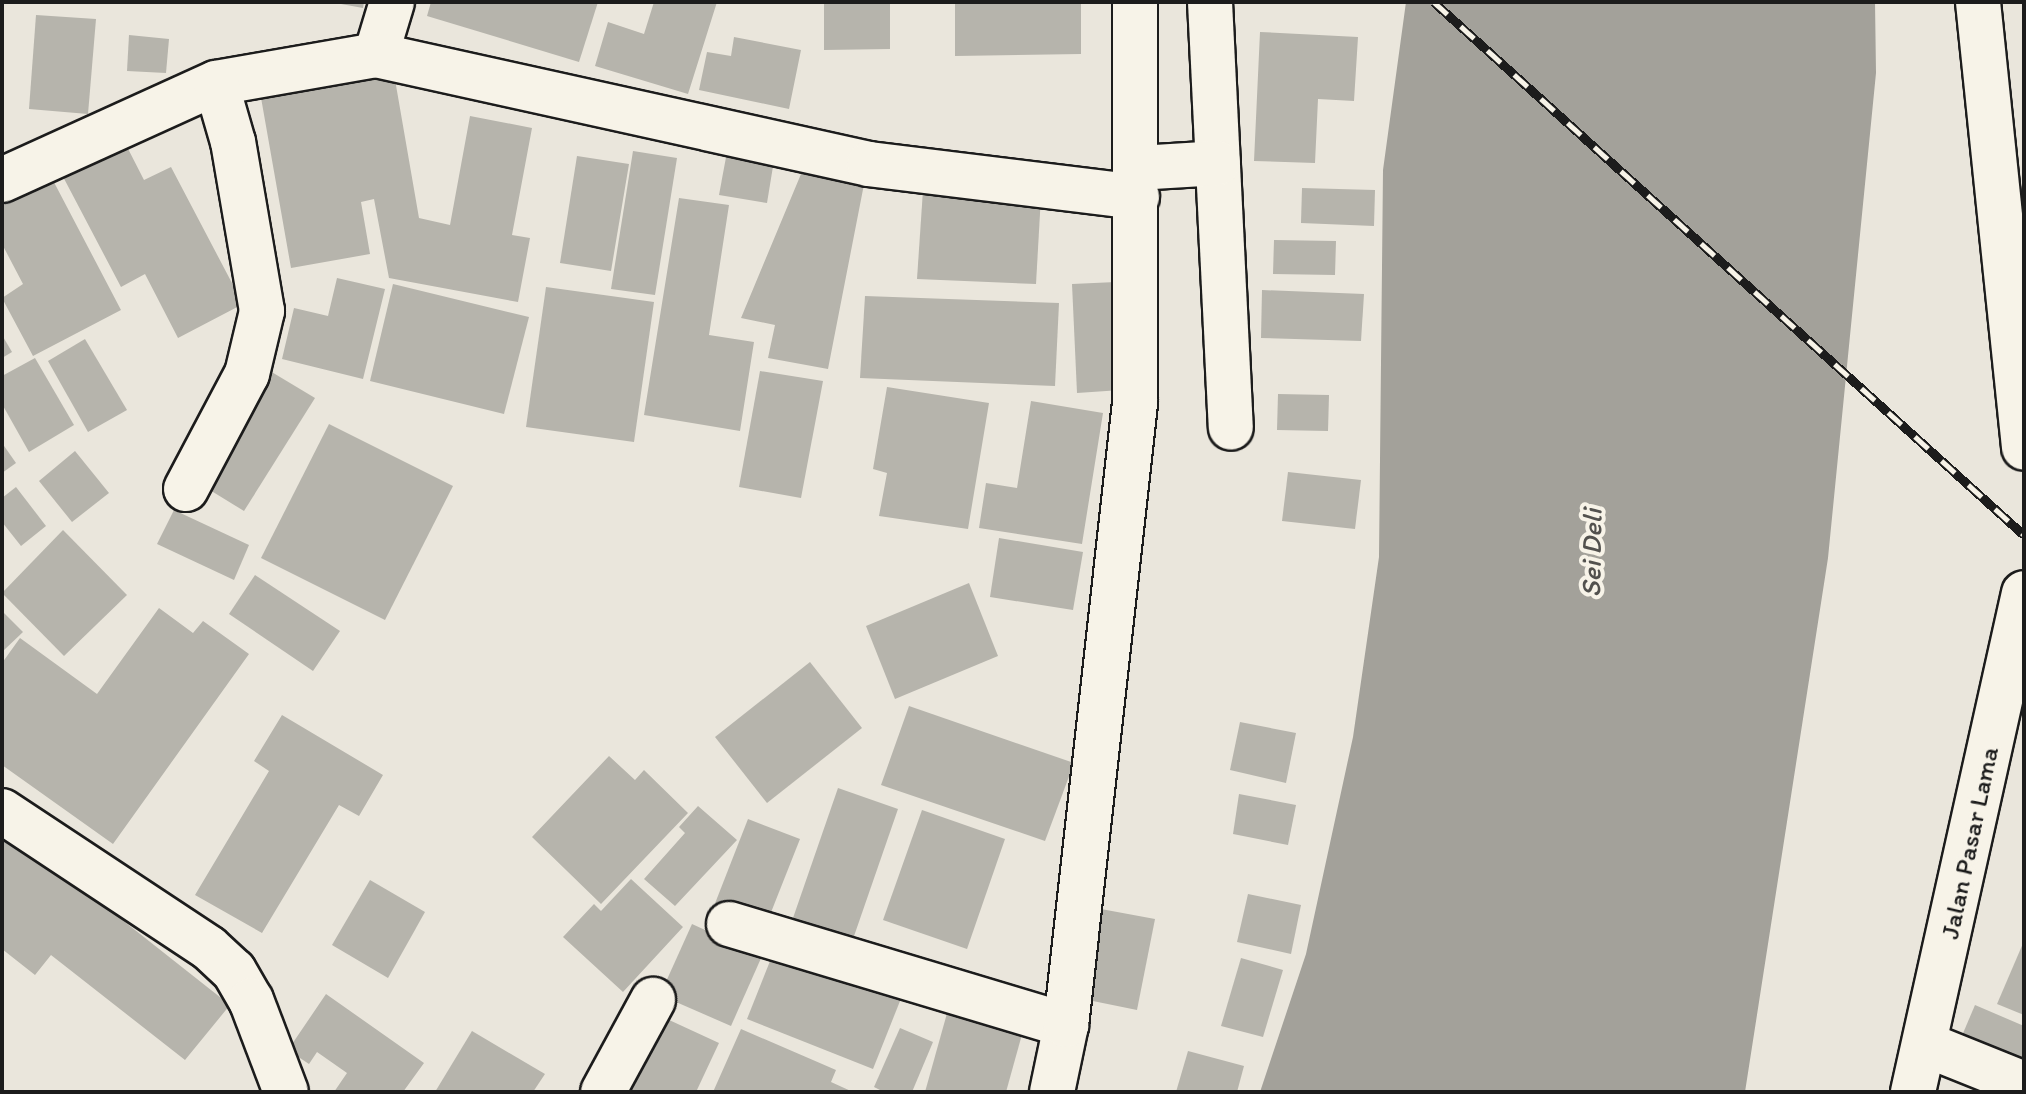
<!DOCTYPE html>
<style>
body{margin:0}
#map{position:relative;width:2026px;height:1094px;overflow:hidden;background:#eae6dc;font-family:Itim,sans-serif}
div>[style]{position:absolute}
.water>*{inset:0;background:#a3a19a}
.building>*{inset:0;background:#b6b4ac}
.roads{filter:drop-shadow(2px 0 #1c1c1c) drop-shadow(-2px 0 #1c1c1c) drop-shadow(0 2px #1c1c1c) drop-shadow(0 -2px #1c1c1c)}
.minor>*{height:44px;margin:-22px;padding:0 22px;transform-origin:22px;border-radius:22px;background:#f7f3e8}
.rail>*{height:9px;margin-top:-4.5px;transform-origin:0;background:repeating-linear-gradient(90deg,#f7f3e8 0 18px,#1c1c1c 0 36px);box-sizing:border-box;border-block:2px solid #1c1c1c}
span{translate:-50% -50%;white-space:nowrap;text-align:center;line-height:1.15;-webkit-text-stroke:8px #f7f3e8;paint-order:stroke}
.street-label{font-size:26px;color:#1c1c1c}
.water-label{font-size:28px;color:#52514e;font-style:italic}
.frame{position:absolute;inset:0;border:4px solid #1c1c1c;pointer-events:none}
</style>
<div id="map">
<div class="water">
<i style="clip-path:polygon(1406px 2px,1875px 2px,1876px 73px,1828px 558px,1745px 1092px,1260px 1092px,1306px 954px,1353px 737px,1379px 557px,1383px 170px)"></i>
</div>
<div class="building">
<i style="clip-path:polygon(330px 2px,364px 2px,363px 8px)"></i>
<i style="clip-path:polygon(431px 2px,598px 2px,579px 62px,427px 16px)"></i>
<i style="clip-path:polygon(654px 2px,717px 2px,688px 94px,595px 66px,608px 22px,644px 34px)"></i>
<i style="clip-path:polygon(824px 2px,890px 2px,890px 49px,824px 50px)"></i>
<i style="clip-path:polygon(955px 2px,1081px 2px,1081px 54px,955px 56px)"></i>
<i style="clip-path:polygon(36px 15px,96px 19px,88px 114px,29px 109px)"></i>
<i style="clip-path:polygon(1260px 32px,1358px 37px,1354px 101px,1318px 99px,1315px 163px,1254px 161px)"></i>
<i style="clip-path:polygon(129px 35px,169px 39px,166px 73px,127px 71px)"></i>
<i style="clip-path:polygon(734px 37px,801px 50px,789px 109px,699px 90px,707px 52px,731px 56px)"></i>
<i style="clip-path:polygon(393px 68px,419px 218px,450px 225px,470px 116px,532px 128px,512px 235px,530px 238px,518px 302px,389px 278px,374px 199px,361px 202px,370px 254px,291px 268px,260px 92px)"></i>
<i style="clip-path:polygon(122px 137px,144px 180px,171px 167px,243px 304px,178px 338px,145px 274px,121px 287px,60px 171px)"></i>
<i style="clip-path:polygon(729px 141px,776px 148px,767px 203px,719px 195px)"></i>
<i style="clip-path:polygon(633px 151px,677px 158px,655px 295px,611px 289px)"></i>
<i style="clip-path:polygon(577px 156px,629px 164px,611px 271px,560px 263px)"></i>
<i style="clip-path:polygon(806px 162px,866px 174px,828px 369px,768px 358px,775px 325px,741px 318px)"></i>
<i style="clip-path:polygon(46px 167px,121px 310px,33px 356px,2px 298px,23px 284px,2px 244px,2px 190px)"></i>
<i style="clip-path:polygon(1302px 188px,1375px 190px,1374px 226px,1301px 223px)"></i>
<i style="clip-path:polygon(923px 190px,1041px 196px,1036px 284px,917px 279px)"></i>
<i style="clip-path:polygon(679px 198px,729px 205px,709px 335px,754px 342px,740px 431px,644px 415px)"></i>
<i style="clip-path:polygon(1274px 240px,1336px 241px,1335px 275px,1273px 274px)"></i>
<i style="clip-path:polygon(337px 278px,385px 289px,363px 379px,282px 359px,294px 308px,328px 316px)"></i>
<i style="clip-path:polygon(1116px 282px,1121px 390px,1077px 393px,1072px 284px)"></i>
<i style="clip-path:polygon(393px 284px,529px 317px,504px 414px,370px 381px)"></i>
<i style="clip-path:polygon(546px 287px,654px 302px,634px 442px,526px 427px)"></i>
<i style="clip-path:polygon(1262px 290px,1364px 294px,1361px 341px,1261px 338px)"></i>
<i style="clip-path:polygon(865px 296px,1059px 303px,1055px 386px,860px 378px)"></i>
<i style="clip-path:polygon(2px 335px,12px 352px,2px 358px)"></i>
<i style="clip-path:polygon(85px 339px,127px 410px,88px 432px,48px 361px)"></i>
<i style="clip-path:polygon(35px 358px,74px 425px,29px 452px,2px 404px,2px 376px)"></i>
<i style="clip-path:polygon(270px 371px,315px 398px,244px 511px,200px 484px)"></i>
<i style="clip-path:polygon(760px 371px,823px 381px,801px 498px,739px 487px)"></i>
<i style="clip-path:polygon(887px 387px,989px 403px,968px 529px,879px 516px,887px 473px,873px 469px)"></i>
<i style="clip-path:polygon(1278px 394px,1329px 395px,1328px 431px,1277px 430px)"></i>
<i style="clip-path:polygon(1031px 401px,1103px 413px,1082px 544px,979px 528px,986px 483px,1017px 488px)"></i>
<i style="clip-path:polygon(329px 424px,453px 486px,385px 620px,261px 558px)"></i>
<i style="clip-path:polygon(2px 443px,16px 463px,2px 473px)"></i>
<i style="clip-path:polygon(75px 451px,109px 493px,72px 522px,39px 481px)"></i>
<i style="clip-path:polygon(1288px 472px,1361px 480px,1355px 529px,1282px 521px)"></i>
<i style="clip-path:polygon(16px 487px,46px 526px,21px 546px,2px 522px,2px 498px)"></i>
<i style="clip-path:polygon(174px 510px,249px 545px,234px 580px,157px 544px)"></i>
<i style="clip-path:polygon(63px 530px,127px 595px,64px 656px,2px 593px)"></i>
<i style="clip-path:polygon(999px 538px,1083px 552px,1073px 610px,990px 597px)"></i>
<i style="clip-path:polygon(255px 575px,340px 631px,313px 671px,229px 614px)"></i>
<i style="clip-path:polygon(969px 583px,998px 656px,895px 699px,866px 626px)"></i>
<i style="clip-path:polygon(159px 608px,193px 633px,203px 621px,249px 654px,113px 844px,2px 765px,2px 663px,20px 638px,97px 694px)"></i>
<i style="clip-path:polygon(2px 611px,23px 632px,2px 652px)"></i>
<i style="clip-path:polygon(810px 662px,862px 728px,767px 803px,715px 737px)"></i>
<i style="clip-path:polygon(909px 706px,1074px 763px,1045px 841px,881px 785px)"></i>
<i style="clip-path:polygon(282px 715px,383px 775px,359px 816px,339px 805px,262px 933px,195px 895px,269px 771px,254px 761px)"></i>
<i style="clip-path:polygon(1240px 722px,1296px 733px,1286px 783px,1230px 770px)"></i>
<i style="clip-path:polygon(609px 756px,635px 780px,644px 770px,688px 813px,601px 904px,532px 837px)"></i>
<i style="clip-path:polygon(838px 788px,898px 809px,853px 939px,793px 918px)"></i>
<i style="clip-path:polygon(1239px 794px,1296px 805px,1288px 845px,1233px 834px)"></i>
<i style="clip-path:polygon(698px 806px,737px 840px,675px 906px,644px 879px,685px 833px,679px 827px)"></i>
<i style="clip-path:polygon(922px 810px,1005px 839px,967px 949px,883px 920px)"></i>
<i style="clip-path:polygon(748px 819px,800px 839px,766px 925px,714px 906px)"></i>
<i style="clip-path:polygon(2px 825px,230px 1005px,185px 1060px,51px 955px,35px 975px,2px 949px)"></i>
<i style="clip-path:polygon(631px 879px,683px 927px,623px 992px,563px 937px,594px 904px,601px 911px)"></i>
<i style="clip-path:polygon(370px 880px,425px 912px,388px 978px,332px 945px)"></i>
<i style="clip-path:polygon(1248px 894px,1301px 905px,1291px 954px,1237px 942px)"></i>
<i style="clip-path:polygon(1101px 909px,1155px 919px,1137px 1010px,1083px 999px)"></i>
<i style="clip-path:polygon(692px 924px,762px 956px,731px 1026px,660px 995px)"></i>
<i style="clip-path:polygon(2024px 941px,2024px 1015px,1997px 1004px)"></i>
<i style="clip-path:polygon(776px 946px,902px 996px,873px 1069px,747px 1019px)"></i>
<i style="clip-path:polygon(1241px 958px,1283px 970px,1263px 1037px,1221px 1026px)"></i>
<i style="clip-path:polygon(326px 994px,424px 1063px,403px 1092px,334px 1092px,347px 1073px,317px 1052px,309px 1064px,288px 1050px)"></i>
<i style="clip-path:polygon(951px 999px,1026px 1020px,1006px 1092px,925px 1092px)"></i>
<i style="clip-path:polygon(1975px 1005px,2024px 1026px,2024px 1065px,1961px 1038px)"></i>
<i style="clip-path:polygon(654px 1013px,719px 1043px,696px 1092px,618px 1092px)"></i>
<i style="clip-path:polygon(900px 1028px,933px 1042px,912px 1092px,884px 1092px,874px 1087px)"></i>
<i style="clip-path:polygon(741px 1029px,836px 1070px,831px 1082px,853px 1092px,713px 1092px)"></i>
<i style="clip-path:polygon(472px 1031px,545px 1074px,533px 1092px,435px 1092px)"></i>
<i style="clip-path:polygon(1188px 1051px,1244px 1066px,1237px 1092px,1176px 1092px)"></i>
</div>
<div class="roads">
<div class="minor">
<i style="left:1210px;top:2px;width:426px;rotate:87.2deg"></i>
<i style="left:1978px;top:2px;width:448px;rotate:84.1deg"></i>
<i style="left:376px;top:55px;width:55px;rotate:-73.2deg"></i>
<i style="left:1137px;top:168px;width:81px;rotate:-3.5deg"></i>
<i style="left:2px;top:180px;width:235px;rotate:-24.4deg"></i>
<i style="left:216px;top:83px;width:162px;rotate:-9.9deg"></i>
<i style="left:376px;top:55px;width:505px;rotate:12.47deg"></i>
<i style="left:869px;top:164px;width:270px;rotate:7deg"></i>
<i style="left:186px;top:489px;width:130px;rotate:-62.1deg"></i>
<i style="left:247px;top:374px;width:65px;rotate:-76.6deg"></i>
<i style="left:262px;top:311px;width:171px;rotate:-99.7deg"></i>
<i style="left:233px;top:142px;width:61px;rotate:-106.1deg"></i>
<i style="left:2px;top:811px;width:248px;rotate:33.5deg"></i>
<i style="left:209px;top:948px;width:34px;rotate:43deg"></i>
<i style="left:234px;top:971px;width:34px;rotate:60deg"></i>
<i style="left:251px;top:1000px;width:98px;rotate:69.2deg"></i>
<i style="left:729px;top:924px;width:352px;rotate:16.7deg"></i>
<i style="left:1927px;top:1045px;width:105px;rotate:21.9deg"></i>
<i style="left:603px;top:1092px;width:105px;rotate:-61.5deg"></i>
<i style="left:1052px;top:1092px;width:68px;rotate:-78.2deg"></i>
<i style="left:1066px;top:1025px;width:626px;rotate:-83.67deg"></i>
<i style="left:1135px;top:403px;width:401px;rotate:-90deg"></i>
<i style="left:1913px;top:1092px;width:511px;rotate:-77.46deg"></i>
</div>
</div>
<div class="rail">
<i style="left:1434px;top:2px;width:795px;rotate:42.09deg"></i>
</div>
<div class="street-label">
<span style="left:1970px;top:843px;rotate:-78deg">Jalan Pasar Lama</span>
</div>
<div class="water-label">
<span style="left:1591px;top:553px;rotate:-89deg">Sei Deli</span>
</div>
<div class="frame"></div>
</div>
